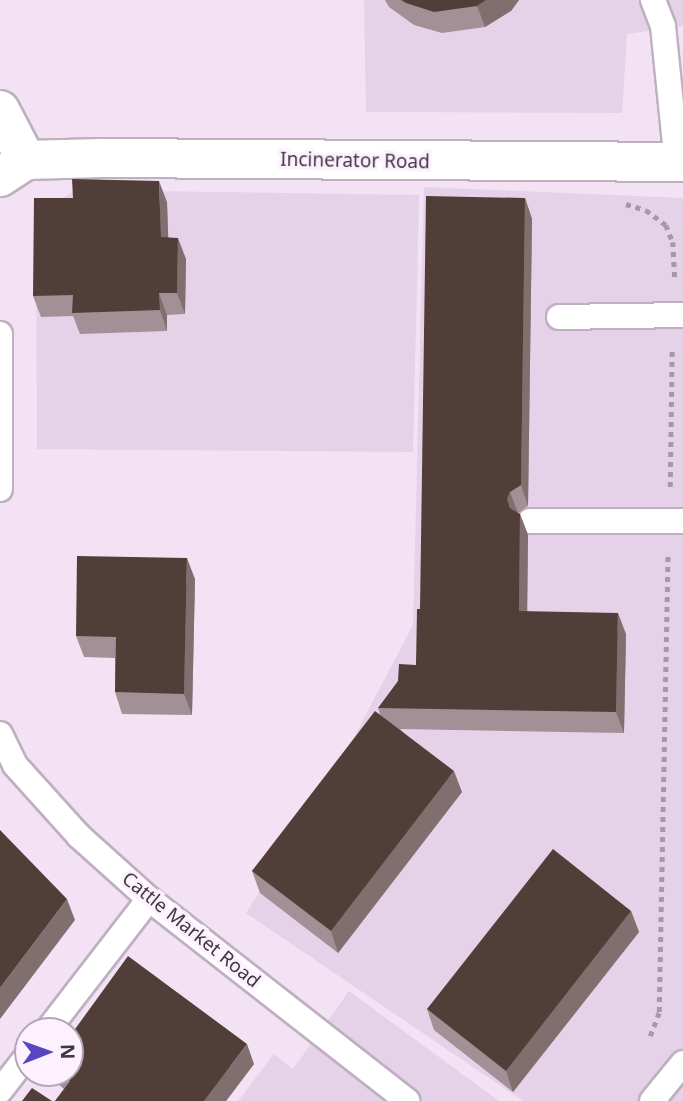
<!DOCTYPE html>
<style>
body{margin:0}
#map{position:relative;width:683px;height:1101px;overflow:hidden;background:#f2e2f4;font-family:"Noto Sans",sans-serif}
div>[style]{position:absolute}
.built>*{inset:0;background:#e6d2e8}
.path>*{height:4.5px;margin-top:-2.25px;transform-origin:0;background:repeating-linear-gradient(90deg,#a599a6 0 5px,transparent 0 10px)}
.roads{filter:drop-shadow(2px 0 #bfb0c1) drop-shadow(-2px 0 #bfb0c1) drop-shadow(0 2px #bfb0c1) drop-shadow(0 -2px #bfb0c1)}
.lane>*{height:24px;margin:-12px;padding:0 12px;transform-origin:12px;border-radius:12px;background:#fff}
.street>*{height:38px;margin:-19px;padding:0 19px;transform-origin:19px;border-radius:19px;background:#fff}
.wall>*{inset:0;background:#a29096}
.shaded-wall>*{inset:0;background:#816f70}
.building>*{inset:0;background:#513e38}
span{translate:-50% -50%;white-space:nowrap;text-align:center;line-height:1.15;-webkit-text-stroke:7px #fef1ff;paint-order:stroke}
.street-label{font-size:19px;color:#3f383f}
.north{position:absolute;left:14px;top:1017px;width:70px;height:70px;box-sizing:border-box;background:#fef1ff;border:2px solid #b2a7b2;border-radius:50%;rotate:89deg;font-size:19px;font-weight:700;line-height:28px;text-align:center;color:#3f383f}
.north::after{content:'';display:block;margin:auto;width:24px;height:32px;background:#5647bf;clip-path:polygon(50% 0,100% 100%,50% 72%,0 100%)}
</style>
<div id="map">
<div class="built">
<i style="clip-path:polygon(364px 0,683px 0,683px 26px,627px 34px,622px 113px,366px 112px)"></i>
<i style="clip-path:polygon(424px 187px,683px 198px,683px 1101px,523px 1101px,246px 913px,323px 796px,413px 625px)"></i>
<i style="clip-path:polygon(76px 190px,419px 195px,413px 452px,37px 449px,36px 214px)"></i>
<i style="clip-path:polygon(349px 991px,499px 1101px,238px 1101px,274px 1054px,293px 1069px)"></i>
</div>
<div class="path">
<i style="left:626px;top:204px;width:21px;rotate:17deg"></i>
<i style="left:646px;top:210px;width:25px;rotate:37deg"></i>
<i style="left:666px;top:225px;width:18px;rotate:68deg"></i>
<i style="left:673px;top:242px;width:39px;rotate:87deg"></i>
<i style="left:670px;top:487px;width:138px;rotate:-89.2deg"></i>
<i style="left:650px;top:1036px;width:26px;rotate:-69deg"></i>
<i style="left:659px;top:1012px;width:457px;rotate:-88.9deg"></i>
</div>
<div class="roads">
<div class="lane">
<i style="left:653px;top:0;width:28px;rotate:69deg"></i>
<i style="left:663px;top:26px;width:138px;rotate:84.2deg"></i>
<i style="left:559px;top:317px;width:124px;rotate:-0.9deg"></i>
<i style="left:0;top:334px;width:155px;rotate:90deg"></i>
<i style="left:530px;top:521px;width:153px"></i>
<i style="left:0;top:734px;width:34px;rotate:64deg"></i>
<i style="left:15px;top:765px;width:96px;rotate:48deg"></i>
<i style="left:79px;top:836px;width:94px;rotate:42deg"></i>
<i style="left:149px;top:899px;width:328px;rotate:38deg"></i>
<i style="left:47px;top:1031px;width:167px;rotate:-52.3deg"></i>
<i style="left:0;top:1091px;width:46px;rotate:-52.1deg"></i>
<i style="left:652px;top:1101px;width:49px;rotate:-50.8deg"></i>
</div>
<div class="street">
<i style="left:0;top:110px;width:56px;rotate:62.5deg"></i>
<i style="left:0;top:177px;width:31px;rotate:-33deg"></i>
<i style="left:26px;top:160px;width:76px;rotate:-1.5deg"></i>
<i style="left:102px;top:158px;width:581px;rotate:0.39deg"></i>
</div>
</div>
<div class="wall">
<i style="clip-path:polygon(385px 0,519px 0,511px 11px,485px 27px,442px 33px,414px 25px,389px 7px)"></i>
<i style="clip-path:polygon(525px 198px,532px 219px,528px 506px,518px 513px,520px 514px,528px 535px,527px 611px,626px 634px,624px 733px,400px 729px,462px 792px,338px 953px,260px 893px,252px 871px,380px 714px,378px 708px,416px 665px,420px 609px)"></i>
<i style="clip-path:polygon(167px 202px,168px 237px,186px 259px,185px 314px,167px 315px,167px 331px,80px 334px,73px 316px,41px 317px,33px 296px)"></i>
<i style="clip-path:polygon(195px 579px,192px 715px,122px 714px,115px 692px,115px 658px,84px 657px,76px 636px)"></i>
<i style="clip-path:polygon(631px 911px,639px 932px,513px 1092px,434px 1030px,427px 1009px)"></i>
<i style="clip-path:polygon(254px 1064px,226px 1101px,55px 1101px,64px 1089px,57px 1083px,53px 1073px)"></i>
</div>
<div class="shaded-wall">
<i style="clip-path:polygon(486px 0,519px 0,511px 11px,485px 27px,477px 6px)"></i>
<i style="clip-path:polygon(159px 181px,167px 202px,169px 258px,161px 237px)"></i>
<i style="clip-path:polygon(525px 198px,532px 219px,528px 506px,521px 485px)"></i>
<i style="clip-path:polygon(178px 238px,186px 259px,185px 314px,177px 293px)"></i>
<i style="clip-path:polygon(159px 293px,167px 315px,167px 331px,160px 310px)"></i>
<i style="clip-path:polygon(510px 492px,518px 513px,510px 508px,507px 499px)"></i>
<i style="clip-path:polygon(520px 514px,528px 535px,527px 632px,519px 611px)"></i>
<i style="clip-path:polygon(187px 558px,195px 579px,192px 715px,184px 694px)"></i>
<i style="clip-path:polygon(618px 613px,626px 634px,624px 733px,616px 712px)"></i>
<i style="clip-path:polygon(454px 771px,462px 792px,338px 953px,331px 931px)"></i>
<i style="clip-path:polygon(67px 899px,75px 920px,0 1019px,0 988px)"></i>
<i style="clip-path:polygon(631px 911px,639px 932px,513px 1092px,506px 1071px)"></i>
<i style="clip-path:polygon(247px 1044px,254px 1064px,226px 1101px,204px 1101px)"></i>
</div>
<div class="building">
<i style="clip-path:polygon(401px 0,486px 0,477px 6px,434px 12px,406px 3px)"></i>
<i style="clip-path:polygon(72px 179px,159px 181px,161px 237px,178px 238px,177px 293px,159px 293px,160px 310px,72px 313px,73px 295px,33px 296px,34px 198px,73px 198px)"></i>
<i style="clip-path:polygon(426px 196px,525px 198px,521px 485px,510px 492px,507px 499px,510px 508px,520px 514px,519px 611px,618px 613px,616px 712px,378px 708px,398px 681px,399px 664px,416px 665px,417px 609px,420px 609px)"></i>
<i style="clip-path:polygon(77px 556px,187px 558px,184px 694px,115px 692px,116px 637px,76px 636px)"></i>
<i style="clip-path:polygon(375px 711px,454px 771px,331px 931px,252px 871px)"></i>
<i style="clip-path:polygon(0 830px,67px 899px,0 988px)"></i>
<i style="clip-path:polygon(553px 849px,631px 911px,506px 1071px,427px 1009px)"></i>
<i style="clip-path:polygon(128px 956px,247px 1044px,204px 1101px,55px 1101px,70px 1081px,61px 1073px,70px 1073px,70px 1036px)"></i>
<i style="clip-path:polygon(32px 1088px,52px 1101px,22px 1101px)"></i>
</div>
<div class="street-label">
<span style="left:355px;top:161px;rotate:1deg">Incinerator Road</span>
<span style="left:191px;top:930px;rotate:39deg">Cattle Market Road</span>
</div>
<div class="north">N</div>
</div>
